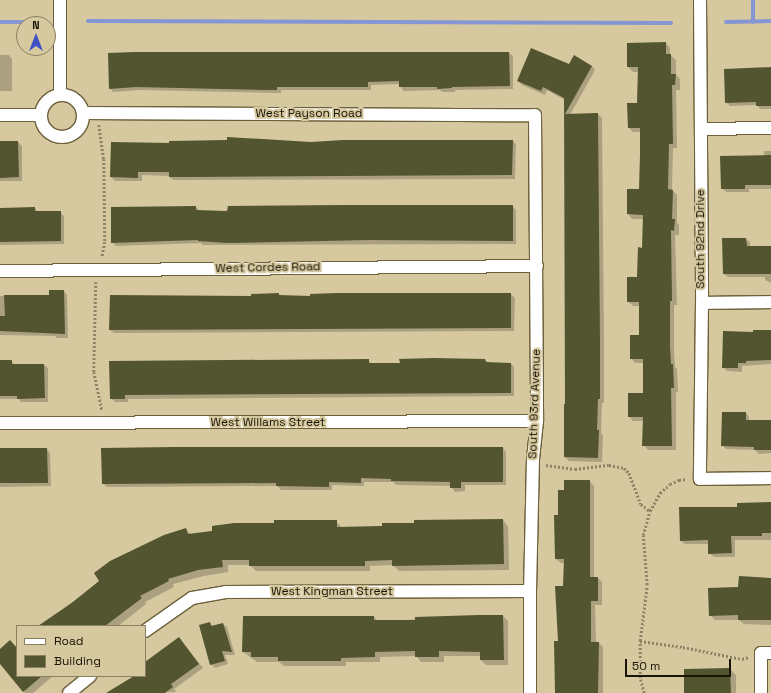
<!DOCTYPE html>
<style>
body{margin:0}
#map{position:relative;width:771px;height:693px;overflow:hidden;background:#d6c89f;font-family:"Space Grotesk",sans-serif}
div>[style]{position:absolute}
.shadow>*{inset:0;background:#0003}
.stream>*{height:4px;margin:-2px;padding:0 2px;transform-origin:2px;border-radius:2px;background:#8596d2}
.building>*{inset:0;background:#52552f}
.path>*{height:2.5px;margin-top:-1.25px;transform-origin:0;background:repeating-linear-gradient(90deg,#8e8364 0 2px,transparent 0 4px)}
.roads{filter:drop-shadow(1px 0 #6c5f39) drop-shadow(-1px 0 #6c5f39) drop-shadow(0 1px #6c5f39) drop-shadow(0 -1px #6c5f39)}
.minor>*{height:12px;margin:-6px;padding:0 6px;transform-origin:6px;border-radius:6px;background:#fff}
.minor>.ring{margin:-6px;padding:0;box-sizing:content-box;background:none;border:12px solid #fff;border-radius:50%}
span{translate:-50% -50%;white-space:nowrap;text-align:center;line-height:1.15;-webkit-text-stroke:4px #d6c89f;paint-order:stroke}
.street-label{font-size:12px;color:#191405}
.legend{position:absolute;left:16px;top:625px;width:130px;height:52px;box-sizing:border-box;background:#d6c89f;border:1px solid #8a8061;margin:0;padding:5px 7px;list-style:none;font-size:12px;color:#191405}
.legend li{display:flex;align-items:center;gap:8px;height:20px}
.legend b{width:20px;border:1px solid #8a8061}
.north{position:absolute;left:16px;top:16px;width:40px;height:40px;box-sizing:border-box;background:#d6c89f;border:1px solid #8a8061;border-radius:50%;rotate:0deg;font-size:11px;font-weight:700;line-height:16px;text-align:center;color:#191405}
.north::after{content:'';display:block;margin:auto;width:14px;height:18px;background:#3f50c3;clip-path:polygon(50% 0,100% 100%,50% 72%,0 100%)}
.scale{position:absolute;left:625px;top:659px;width:106px;height:18px;box-sizing:border-box;border:2px solid #191405;border-top:0;padding-left:5px;font-size:12px;line-height:14px;white-space:nowrap;color:#191405;-webkit-text-stroke:3px #d6c89f;paint-order:stroke}
</style>
<div id="map">
<div class="shadow">
<i style="clip-path:polygon(666px 43px,670px 48px,670px 55px,676px 60px,676px 75px,680px 79px,680px 90px,676px 90px,677px 148px,673px 148px,672px 190px,677px 195px,677px 223px,679px 225px,679px 235px,675px 235px,677px 305px,674px 305px,674px 352px,675px 367px,677px 369px,678px 392px,676px 392px,676px 450px,648px 450px,644px 445px,644px 421px,633px 421px,629px 416px,644px 394px,644px 363px,635px 363px,631px 358px,640px 336px,640px 306px,633px 306px,628px 301px,638px 278px,643px 249px,644px 219px,632px 219px,628px 214px,640px 190px,641px 132px,633px 132px,629px 128px,638px 104px,639px 72px,633px 72px,628px 67px,628px 44px)"></i>
<i style="clip-path:polygon(509px 53px,513px 56px,513px 89px,455px 90px,455px 92px,442px 92px,440px 90px,403px 91px,400px 84px,371px 85px,371px 90px,281px 90px,281px 93px,140px 90px,113px 92px,110px 88px,109px 54px)"></i>
<i style="clip-path:polygon(0 55px,9px 55px,12px 59px,12px 91px,0 91px)"></i>
<i style="clip-path:polygon(569px 65px,592px 66px,595px 70px,570px 115px,598px 114px,602px 118px,604px 347px,604px 403px,602px 403px,601px 433px,603px 435px,602px 462px,569px 461px,565px 457px,565px 405px,566px 405px,565px 100px,547px 90px,545px 95px,522px 85px,518px 81px)"></i>
<i style="clip-path:polygon(771px 68px,771px 109px,760px 109px,757px 105px,730px 106px,726px 102px)"></i>
<i style="clip-path:polygon(513px 141px,516px 144px,515px 179px,173px 180px,169px 176px,142px 175px,142px 181px,115px 181px,111px 177px,170px 144px)"></i>
<i style="clip-path:polygon(0 142px,18px 142px,22px 146px,22px 181px,0 181px)"></i>
<i style="clip-path:polygon(764px 151px,771px 151px,771px 189px,749px 189px,749px 192px,726px 192px,722px 188px,764px 157px)"></i>
<i style="clip-path:polygon(512px 206px,516px 210px,516px 244px,203px 245px,201px 243px,116px 246px,112px 242px,112px 208px,196px 207px,200px 211px,228px 212px)"></i>
<i style="clip-path:polygon(0 208px,35px 208px,38px 212px,60px 212px,64px 216px,64px 244px,0 245px)"></i>
<i style="clip-path:polygon(746px 239px,750px 242px,750px 247px,771px 247px,771px 283px,765px 280px,765px 277px,728px 277px,724px 274px)"></i>
<i style="clip-path:polygon(64px 291px,67px 295px,68px 338px,57px 338px,55px 336px,0 335px,0 296px,50px 296px)"></i>
<i style="clip-path:polygon(337px 294px,511px 294px,515px 298px,514px 331px,114px 333px,110px 330px,252px 297px,311px 297px)"></i>
<i style="clip-path:polygon(771px 331px,771px 364px,742px 366px,742px 372px,727px 371px,723px 367px)"></i>
<i style="clip-path:polygon(368px 360px,372px 364px,485px 360px,489px 363px,511px 364px,514px 367px,514px 396px,128px 399px,128px 402px,115px 402px,111px 398px,110px 362px)"></i>
<i style="clip-path:polygon(0 361px,11px 361px,15px 365px,44px 365px,48px 368px,48px 402px,21px 402px,19px 399px,0 399px)"></i>
<i style="clip-path:polygon(746px 413px,749px 417px,749px 421px,771px 420px,771px 453px,759px 454px,755px 450px,726px 449px,722px 445px)"></i>
<i style="clip-path:polygon(503px 448px,506px 452px,506px 485px,465px 485px,465px 491px,455px 492px,451px 486px,396px 485px,393px 482px,364px 482px,364px 486px,332px 485px,332px 490px,281px 490px,277px 486px,107px 487px,103px 483px)"></i>
<i style="clip-path:polygon(0 449px,47px 449px,50px 453px,51px 486px,0 487px)"></i>
<i style="clip-path:polygon(589px 481px,594px 486px,594px 578px,598px 578px,602px 582px,602px 605px,595px 605px,596px 643px,599px 643px,603px 647px,603px 693px,556px 693px,565px 563px,561px 563px,556px 559px,559px 516px,565px 491px)"></i>
<i style="clip-path:polygon(771px 503px,771px 540px,735px 540px,735px 557px,714px 557px,709px 553px,709px 544px,685px 544px,680px 540px,738px 508px)"></i>
<i style="clip-path:polygon(503px 520px,508px 526px,509px 570px,399px 571px,393px 565px,370px 566px,370px 571px,256px 571px,250px 565px,228px 565px,228px 572px,204px 576px,173px 584px,174px 587px,145px 602px,146px 604px,118px 626px,44px 626px,49px 620px,100px 581px,186px 529px,191px 535px,275px 524px,336px 521px,342px 528px)"></i>
<i style="clip-path:polygon(771px 578px,771px 625px,744px 624px,739px 620px,715px 620px,710px 615px,739px 588px)"></i>
<i style="clip-path:polygon(503px 616px,508px 621px,508px 665px,486px 665px,481px 660px,481px 656px,444px 656px,444px 662px,421px 662px,416px 656px,380px 657px,380px 662px,346px 662px,346px 666px,284px 666px,279px 662px,257px 662px,243px 652px,374px 617px,378px 621px)"></i>
<i style="clip-path:polygon(210px 623px,213px 626px,223px 624px,227px 627px,235px 655px,225px 655px,228px 664px,215px 668px,211px 664px)"></i>
<i style="clip-path:polygon(179px 639px,203px 668px,174px 689px,177px 692px,109px 693px,135px 676px,145px 676px,145px 662px)"></i>
<i style="clip-path:polygon(17px 648px,17px 676px,53px 676px,33px 693px,25px 693px,0 663px,0 650px)"></i>
<i style="clip-path:polygon(730px 669px,736px 675px,736px 693px,685px 693px)"></i>
</div>
<div class="stream">
<i style="left:753px;top:0;width:22px;rotate:90deg"></i>
<i style="left:88px;top:21px;width:583px;rotate:0.2deg"></i>
<i style="left:0;top:22px;width:36px"></i>
<i style="left:726px;top:22px;width:45px;rotate:-1.3deg"></i>
</div>
<div class="building">
<i style="clip-path:polygon(666px 42px,666px 54px,671px 54px,671px 74px,676px 74px,675px 85px,672px 85px,673px 144px,669px 144px,668px 189px,673px 190px,672px 219px,675px 219px,674px 231px,671px 230px,672px 301px,670px 301px,670px 347px,671px 364px,673px 364px,674px 388px,671px 388px,672px 446px,642px 446px,643px 417px,628px 417px,628px 393px,643px 393px,643px 359px,630px 359px,630px 335px,639px 335px,639px 302px,627px 302px,627px 277px,637px 277px,638px 247px,642px 248px,643px 215px,627px 214px,627px 189px,639px 189px,640px 155px,640px 128px,628px 128px,627px 103px,637px 103px,638px 67px,627px 67px,627px 43px)"></i>
<i style="clip-path:polygon(531px 48px,569px 64px,574px 55px,592px 66px,565px 114px,598px 113px,600px 342px,600px 399px,598px 399px,597px 430px,599px 430px,598px 458px,564px 457px,564px 404px,565px 404px,564px 98px,543px 87px,541px 91px,517px 81px)"></i>
<i style="clip-path:polygon(134px 52px,509px 52px,510px 86px,452px 87px,452px 88px,437px 89px,437px 87px,399px 87px,399px 81px,368px 82px,368px 87px,277px 87px,277px 90px,263px 90px,136px 87px,109px 89px,108px 53px)"></i>
<i style="clip-path:polygon(771px 67px,771px 106px,756px 106px,756px 102px,725px 103px,724px 69px)"></i>
<i style="clip-path:polygon(227px 137px,311px 142px,343px 140px,513px 140px,512px 175px,193px 177px,169px 177px,169px 172px,138px 172px,138px 178px,110px 177px,111px 142px,169px 143px,169px 141px,227px 140px)"></i>
<i style="clip-path:polygon(0 141px,18px 141px,19px 177px,0 178px)"></i>
<i style="clip-path:polygon(771px 155px,771px 185px,745px 185px,745px 189px,721px 189px,720px 156px)"></i>
<i style="clip-path:polygon(343px 205px,513px 205px,513px 241px,369px 240px,227px 243px,198px 241px,198px 240px,111px 243px,111px 207px,196px 206px,196px 210px,227px 211px,228px 206px)"></i>
<i style="clip-path:polygon(35px 207px,35px 211px,61px 211px,61px 241px,0 242px,0 208px)"></i>
<i style="clip-path:polygon(722px 238px,746px 238px,747px 246px,771px 246px,771px 274px,723px 274px)"></i>
<i style="clip-path:polygon(49px 290px,64px 290px,65px 334px,0 331px,0 316px,5px 316px,4px 295px,49px 295px)"></i>
<i style="clip-path:polygon(279px 293px,279px 295px,310px 296px,310px 294px,337px 293px,511px 293px,511px 328px,109px 330px,110px 295px,251px 296px,251px 294px)"></i>
<i style="clip-path:polygon(753px 330px,771px 330px,771px 360px,746px 361px,746px 363px,738px 363px,738px 368px,722px 368px,723px 331px,753px 332px)"></i>
<i style="clip-path:polygon(433px 358px,485px 359px,486px 362px,511px 363px,511px 393px,125px 395px,125px 399px,110px 399px,109px 361px,369px 359px,369px 363px,400px 363px,399px 359px)"></i>
<i style="clip-path:polygon(0 360px,12px 360px,12px 364px,44px 364px,45px 398px,17px 399px,17px 396px,0 396px)"></i>
<i style="clip-path:polygon(722px 412px,746px 412px,746px 420px,771px 420px,771px 450px,754px 450px,754px 447px,721px 446px)"></i>
<i style="clip-path:polygon(174px 447px,503px 447px,503px 482px,461px 482px,461px 488px,450px 488px,450px 482px,391px 481px,391px 479px,361px 478px,361px 483px,329px 482px,329px 487px,276px 486px,276px 483px,102px 484px,101px 448px)"></i>
<i style="clip-path:polygon(0 448px,47px 448px,48px 483px,0 483px)"></i>
<i style="clip-path:polygon(564px 480px,590px 480px,590px 577px,598px 577px,598px 601px,591px 601px,591px 642px,599px 642px,598px 693px,555px 693px,554px 641px,558px 641px,555px 586px,563px 586px,564px 559px,555px 559px,554px 515px,558px 515px,558px 490px,564px 490px)"></i>
<i style="clip-path:polygon(771px 502px,771px 533px,762px 533px,762px 536px,731px 536px,732px 553px,708px 554px,708px 540px,680px 541px,679px 507px,737px 507px,737px 503px)"></i>
<i style="clip-path:polygon(503px 519px,504px 564px,392px 566px,392px 560px,365px 561px,365px 566px,249px 566px,249px 560px,222px 560px,223px 567px,198px 570px,168px 579px,169px 581px,140px 596px,142px 598px,105px 626px,38px 626px,73px 602px,99px 581px,94px 573px,110px 561px,164px 535px,186px 528px,188px 534px,212px 531px,212px 526px,234px 523px,274px 523px,274px 520px,337px 520px,337px 527px,382px 526px,382px 523px,414px 523px,414px 520px)"></i>
<i style="clip-path:polygon(739px 576px,771px 578px,771px 620px,738px 620px,738px 615px,709px 616px,708px 588px,738px 587px)"></i>
<i style="clip-path:polygon(479px 615px,503px 615px,504px 660px,480px 660px,480px 652px,439px 651px,439px 657px,415px 657px,415px 651px,375px 652px,375px 657px,341px 658px,341px 661px,278px 661px,278px 657px,251px 657px,251px 652px,242px 652px,243px 616px,374px 616px,374px 620px,415px 620px,415px 617px)"></i>
<i style="clip-path:polygon(210px 622px,211px 626px,223px 623px,232px 652px,222px 651px,225px 661px,210px 665px,199px 625px)"></i>
<i style="clip-path:polygon(179px 637px,199px 664px,171px 684px,173px 687px,165px 693px,106px 693px,134px 676px,145px 676px,145px 662px)"></i>
<i style="clip-path:polygon(10px 640px,17px 648px,17px 676px,42px 676px,23px 692px,0 664px,0 649px)"></i>
<i style="clip-path:polygon(730px 668px,731px 693px,684px 693px,684px 669px)"></i>
</div>
<div class="path">
<i style="left:99px;top:125px;width:34px;rotate:82deg"></i>
<i style="left:104px;top:159px;width:83px;rotate:89.3deg"></i>
<i style="left:105px;top:242px;width:16px;rotate:101deg"></i>
<i style="left:96px;top:282px;width:90px;rotate:91.3deg"></i>
<i style="left:94px;top:372px;width:39px;rotate:78deg"></i>
<i style="left:546px;top:465px;width:29px;rotate:8deg"></i>
<i style="left:575px;top:469px;width:34px;rotate:-7deg"></i>
<i style="left:609px;top:465px;width:15px;rotate:11deg"></i>
<i style="left:624px;top:468px;width:7px;rotate:45deg"></i>
<i style="left:629px;top:473px;width:33px;rotate:69deg"></i>
<i style="left:641px;top:504px;width:11px;rotate:38deg"></i>
<i style="left:640px;top:641px;width:43px;rotate:7.9deg"></i>
<i style="left:683px;top:647px;width:60px;rotate:11.5deg"></i>
<i style="left:742px;top:659px;width:7px;rotate:-16deg"></i>
<i style="left:644px;top:693px;width:16px;rotate:-105deg"></i>
<i style="left:640px;top:678px;width:37px;rotate:-90deg"></i>
<i style="left:640px;top:641px;width:56px;rotate:-82.9deg"></i>
<i style="left:647px;top:585px;width:50px;rotate:-94.6deg"></i>
<i style="left:643px;top:535px;width:25px;rotate:-74deg"></i>
<i style="left:650px;top:511px;width:21px;rotate:-61deg"></i>
<i style="left:660px;top:493px;width:13px;rotate:-42deg"></i>
<i style="left:670px;top:484px;width:10px;rotate:-24deg"></i>
<i style="left:679px;top:480px;width:8px;rotate:-7deg"></i>
</div>
<div class="roads">
<div class="minor">
<i style="left:700px;top:0;width:303px;rotate:89.6deg"></i>
<i style="left:702px;top:303px;width:176px;rotate:90.7deg"></i>
<i style="left:700px;top:479px;width:71px;rotate:-0.8deg"></i>
<i style="left:60px;top:94px;width:94px;rotate:-90deg"></i>
<i class="ring" style="left:41px;top:95px;width:30px;height:30px"></i>
<i style="left:83px;top:113px;width:452px;rotate:0.3deg"></i>
<i style="left:535px;top:115px;width:306px;rotate:89.6deg"></i>
<i style="left:537px;top:421px;width:38px;rotate:96deg"></i>
<i style="left:533px;top:459px;width:132px;rotate:91.3deg"></i>
<i style="left:530px;top:591px;width:102px;rotate:90deg"></i>
<i style="left:0;top:115px;width:41px"></i>
<i style="left:701px;top:129px;width:70px;rotate:-0.8deg"></i>
<i style="left:0;top:271px;width:537px;rotate:-0.53deg"></i>
<i style="left:702px;top:303px;width:69px;rotate:-0.8deg"></i>
<i style="left:0;top:423px;width:537px;rotate:-0.21deg"></i>
<i style="left:145px;top:631px;width:57px;rotate:-35.1deg"></i>
<i style="left:192px;top:598px;width:34px;rotate:-10deg"></i>
<i style="left:225px;top:592px;width:305px;rotate:-0.2deg"></i>
<i style="left:69px;top:693px;width:27px;rotate:-39deg"></i>
<i style="left:761px;top:693px;width:40px;rotate:-90deg"></i>
<i style="left:761px;top:653px;width:10px"></i>
</div>
</div>
<div class="street-label">
<span style="left:309px;top:114px">West Payson Road</span>
<span style="left:701px;top:239px;rotate:-90deg">South 92nd Drive</span>
<span style="left:268px;top:268px;rotate:-1deg">West Cordes Road</span>
<span style="left:535px;top:404px;rotate:-88deg">South 93rd Avenue</span>
<span style="left:268px;top:423px">West Willams Street</span>
<span style="left:332px;top:592px">West Kingman Street</span>
</div>
<ul class="legend">
<li><b style="height:5px;background:#fff"></b>Road</li>
<li><b style="height:11px;background:#52552f"></b>Building</li>
</ul>
<div class="north">N</div>
<div class="scale">50 m</div>
</div>
